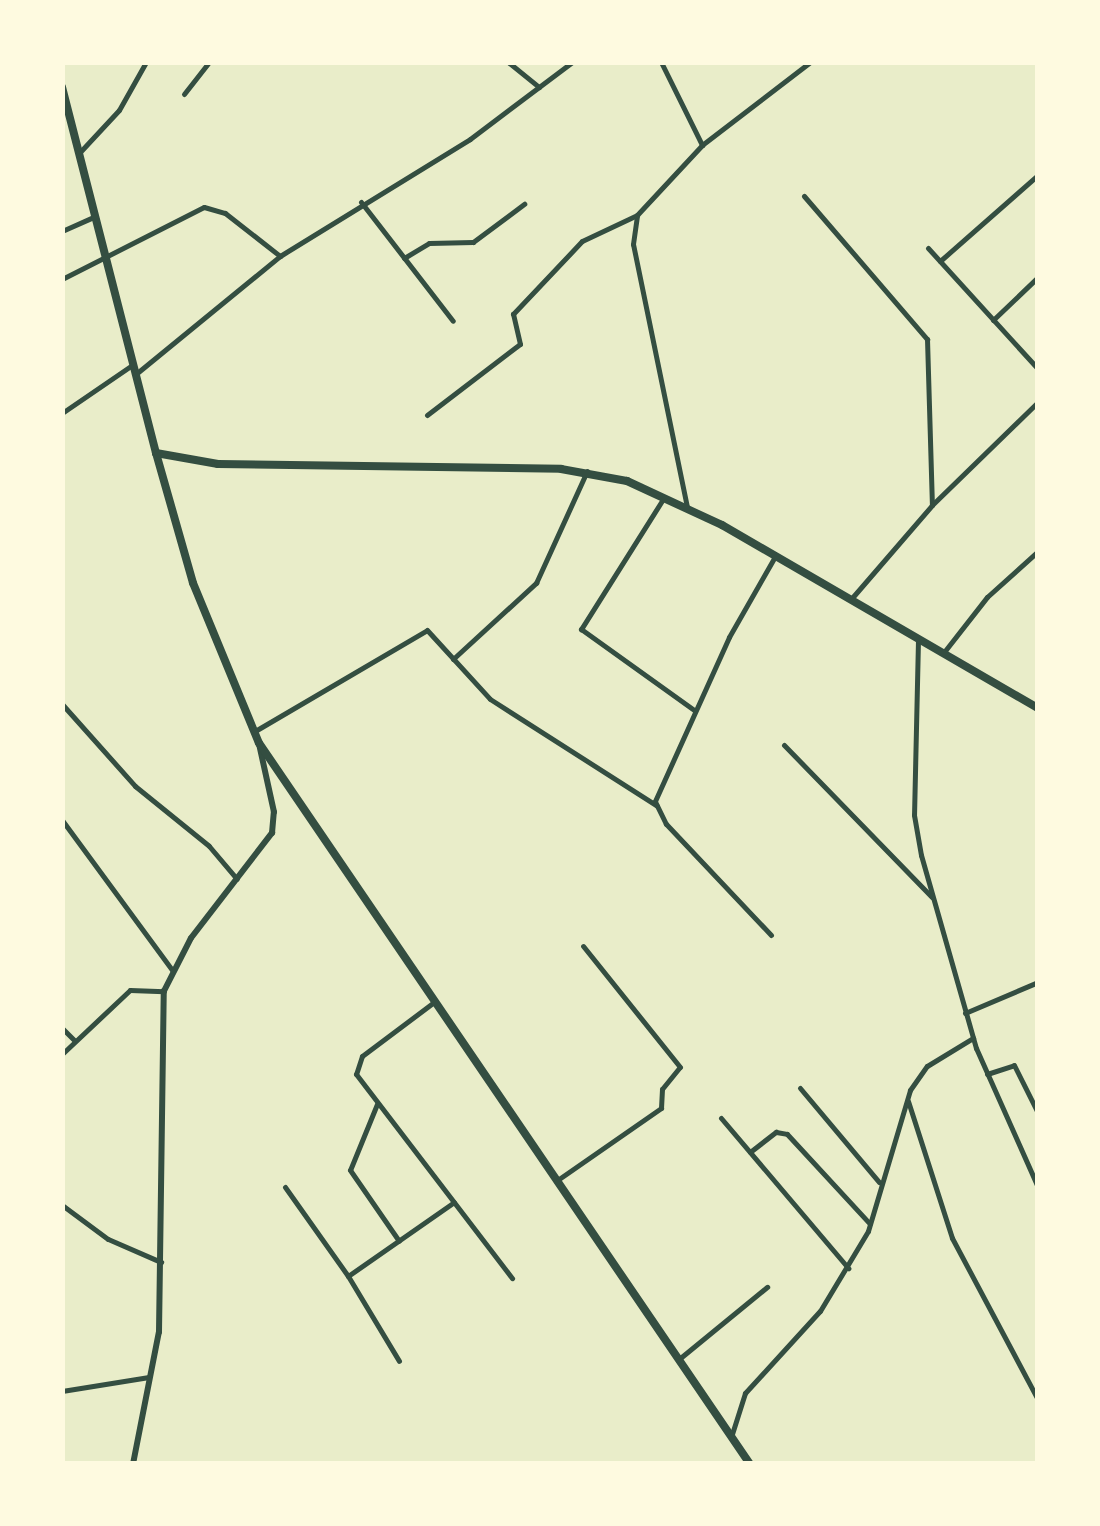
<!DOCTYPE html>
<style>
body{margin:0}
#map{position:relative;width:1100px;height:1526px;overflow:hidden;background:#e9edc9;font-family:"Exo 2",sans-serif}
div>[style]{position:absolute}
.minor>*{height:5px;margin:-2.5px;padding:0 2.5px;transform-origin:2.5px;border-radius:2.5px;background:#344e41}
.tertiary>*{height:6px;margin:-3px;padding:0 3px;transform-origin:3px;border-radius:3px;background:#344e41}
.secondary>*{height:8px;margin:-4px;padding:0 4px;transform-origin:4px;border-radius:4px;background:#344e41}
span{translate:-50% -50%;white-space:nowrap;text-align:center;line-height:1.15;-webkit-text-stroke:9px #fefae0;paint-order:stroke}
.frame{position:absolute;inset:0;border:65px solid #fefae0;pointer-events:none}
</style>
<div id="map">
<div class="minor">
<i style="left:508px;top:62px;width:40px;rotate:39deg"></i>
<i style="left:661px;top:62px;width:93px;rotate:63.7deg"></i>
<i style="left:184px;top:94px;width:41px;rotate:-52deg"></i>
<i style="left:80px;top:152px;width:57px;rotate:-47.1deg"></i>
<i style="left:119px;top:110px;width:55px;rotate:-60.6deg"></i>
<i style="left:804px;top:196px;width:189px;rotate:49.3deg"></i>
<i style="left:927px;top:339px;width:166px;rotate:88.3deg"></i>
<i style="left:361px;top:202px;width:150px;rotate:52.3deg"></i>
<i style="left:62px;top:231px;width:36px;rotate:-24deg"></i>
<i style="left:928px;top:248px;width:164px;rotate:47.7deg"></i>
<i style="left:404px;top:258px;width:29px;rotate:-31deg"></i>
<i style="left:429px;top:243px;width:44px;rotate:-1.3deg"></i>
<i style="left:473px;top:242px;width:64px;rotate:-36.7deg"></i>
<i style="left:940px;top:261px;width:130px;rotate:-41.3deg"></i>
<i style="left:62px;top:279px;width:159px;rotate:-26.9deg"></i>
<i style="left:204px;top:207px;width:22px;rotate:16deg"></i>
<i style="left:225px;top:213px;width:70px;rotate:38deg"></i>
<i style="left:993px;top:320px;width:62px;rotate:-43.7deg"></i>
<i style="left:137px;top:373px;width:185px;rotate:-39.3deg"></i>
<i style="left:280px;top:256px;width:223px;rotate:-31.6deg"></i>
<i style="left:470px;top:139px;width:128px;rotate:-37deg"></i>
<i style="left:62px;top:413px;width:85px;rotate:-34.4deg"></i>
<i style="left:427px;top:415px;width:117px;rotate:-37.4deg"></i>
<i style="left:520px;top:344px;width:31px;rotate:-103deg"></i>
<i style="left:513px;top:314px;width:100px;rotate:-46.6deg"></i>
<i style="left:582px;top:241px;width:61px;rotate:-25.3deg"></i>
<i style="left:663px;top:499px;width:154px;rotate:122.2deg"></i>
<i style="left:581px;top:629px;width:139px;rotate:35.6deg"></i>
<i style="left:687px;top:507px;width:268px;rotate:-101.6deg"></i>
<i style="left:633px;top:244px;width:29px;rotate:-82deg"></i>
<i style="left:637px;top:215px;width:96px;rotate:-47.1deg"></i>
<i style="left:702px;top:145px;width:136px;rotate:-37.5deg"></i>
<i style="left:851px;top:599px;width:124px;rotate:-49.2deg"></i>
<i style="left:932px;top:505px;width:148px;rotate:-44.2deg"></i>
<i style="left:918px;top:640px;width:175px;rotate:91.3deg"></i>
<i style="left:914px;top:815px;width:41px;rotate:80.1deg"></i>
<i style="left:921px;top:855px;width:201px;rotate:74.1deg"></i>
<i style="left:976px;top:1048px;width:152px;rotate:66deg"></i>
<i style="left:944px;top:652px;width:70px;rotate:-52deg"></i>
<i style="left:987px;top:597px;width:69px;rotate:-42deg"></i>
<i style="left:453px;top:659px;width:113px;rotate:-42.5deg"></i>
<i style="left:536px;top:583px;width:123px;rotate:-65.5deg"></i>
<i style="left:62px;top:704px;width:110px;rotate:48.3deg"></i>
<i style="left:135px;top:786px;width:95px;rotate:39deg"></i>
<i style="left:209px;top:846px;width:43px;rotate:49.7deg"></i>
<i style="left:255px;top:731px;width:199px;rotate:-30.4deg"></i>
<i style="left:427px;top:630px;width:93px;rotate:47.6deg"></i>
<i style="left:490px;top:699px;width:198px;rotate:32.6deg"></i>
<i style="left:784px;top:745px;width:212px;rotate:45.8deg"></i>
<i style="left:62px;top:820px;width:186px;rotate:53.7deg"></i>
<i style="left:771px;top:935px;width:153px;rotate:-133.4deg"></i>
<i style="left:666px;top:824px;width:25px;rotate:-116deg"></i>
<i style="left:655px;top:801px;width:180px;rotate:-65.7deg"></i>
<i style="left:729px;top:637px;width:91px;rotate:-60.3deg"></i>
<i style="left:434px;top:1002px;width:90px;rotate:143.1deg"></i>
<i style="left:362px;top:1056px;width:19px;rotate:108deg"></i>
<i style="left:356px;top:1074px;width:257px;rotate:52.6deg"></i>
<i style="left:965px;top:1013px;width:79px;rotate:-23deg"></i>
<i style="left:62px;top:1028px;width:17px;rotate:45deg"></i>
<i style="left:62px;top:1054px;width:93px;rotate:-43.3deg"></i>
<i style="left:130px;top:990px;width:34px;rotate:2deg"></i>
<i style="left:987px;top:1074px;width:28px;rotate:-18deg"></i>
<i style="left:1014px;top:1065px;width:54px;rotate:63.4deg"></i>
<i style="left:800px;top:1088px;width:123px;rotate:50deg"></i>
<i style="left:908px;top:1101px;width:144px;rotate:72.2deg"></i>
<i style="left:952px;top:1238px;width:183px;rotate:62deg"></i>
<i style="left:377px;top:1104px;width:71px;rotate:112.2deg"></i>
<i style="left:350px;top:1170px;width:86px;rotate:55.4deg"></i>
<i style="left:721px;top:1118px;width:197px;rotate:49.7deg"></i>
<i style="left:750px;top:1152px;width:33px;rotate:-38deg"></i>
<i style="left:776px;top:1132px;width:11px;rotate:10deg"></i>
<i style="left:787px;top:1134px;width:122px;rotate:47.3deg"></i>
<i style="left:556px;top:1181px;width:128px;rotate:-34.8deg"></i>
<i style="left:661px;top:1108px;width:19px;rotate:-87deg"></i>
<i style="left:662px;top:1089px;width:28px;rotate:-51deg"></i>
<i style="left:680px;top:1067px;width:155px;rotate:-128.7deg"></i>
<i style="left:285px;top:1187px;width:109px;rotate:54.7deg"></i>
<i style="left:348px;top:1276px;width:129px;rotate:-34.9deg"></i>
<i style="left:62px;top:1205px;width:57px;rotate:36.5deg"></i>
<i style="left:108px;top:1239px;width:58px;rotate:23.5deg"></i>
<i style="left:348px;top:1276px;width:99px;rotate:59deg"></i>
<i style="left:679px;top:1359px;width:114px;rotate:-39.3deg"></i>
<i style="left:62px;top:1391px;width:88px;rotate:-9.1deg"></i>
<i style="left:732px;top:1434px;width:43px;rotate:-72.4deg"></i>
<i style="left:745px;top:1393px;width:111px;rotate:-47.6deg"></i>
<i style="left:820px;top:1311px;width:93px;rotate:-59deg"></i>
<i style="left:868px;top:1231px;width:147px;rotate:-73.4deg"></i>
<i style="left:910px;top:1090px;width:29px;rotate:-55deg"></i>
<i style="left:927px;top:1066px;width:54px;rotate:-31.3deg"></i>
</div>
<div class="tertiary">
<i style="left:133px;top:1464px;width:135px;rotate:-78.9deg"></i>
<i style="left:159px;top:1332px;width:341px;rotate:-89.2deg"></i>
<i style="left:164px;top:991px;width:59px;rotate:-63deg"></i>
<i style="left:191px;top:938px;width:133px;rotate:-52.4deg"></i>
<i style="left:272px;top:833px;width:21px;rotate:-85deg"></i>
<i style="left:274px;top:812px;width:70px;rotate:-102.4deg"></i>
</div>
<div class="secondary">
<i style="left:62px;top:87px;width:378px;rotate:75.6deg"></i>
<i style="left:156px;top:453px;width:63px;rotate:10.1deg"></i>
<i style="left:218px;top:464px;width:343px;rotate:0.8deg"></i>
<i style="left:561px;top:469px;width:67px;rotate:10.3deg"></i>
<i style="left:627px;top:481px;width:105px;rotate:24.9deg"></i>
<i style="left:722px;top:525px;width:365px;rotate:30.1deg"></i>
<i style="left:156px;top:453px;width:135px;rotate:74.1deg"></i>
<i style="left:193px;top:583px;width:173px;rotate:67.6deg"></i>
<i style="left:259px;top:743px;width:872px;rotate:55.75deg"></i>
</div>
<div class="frame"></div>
</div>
